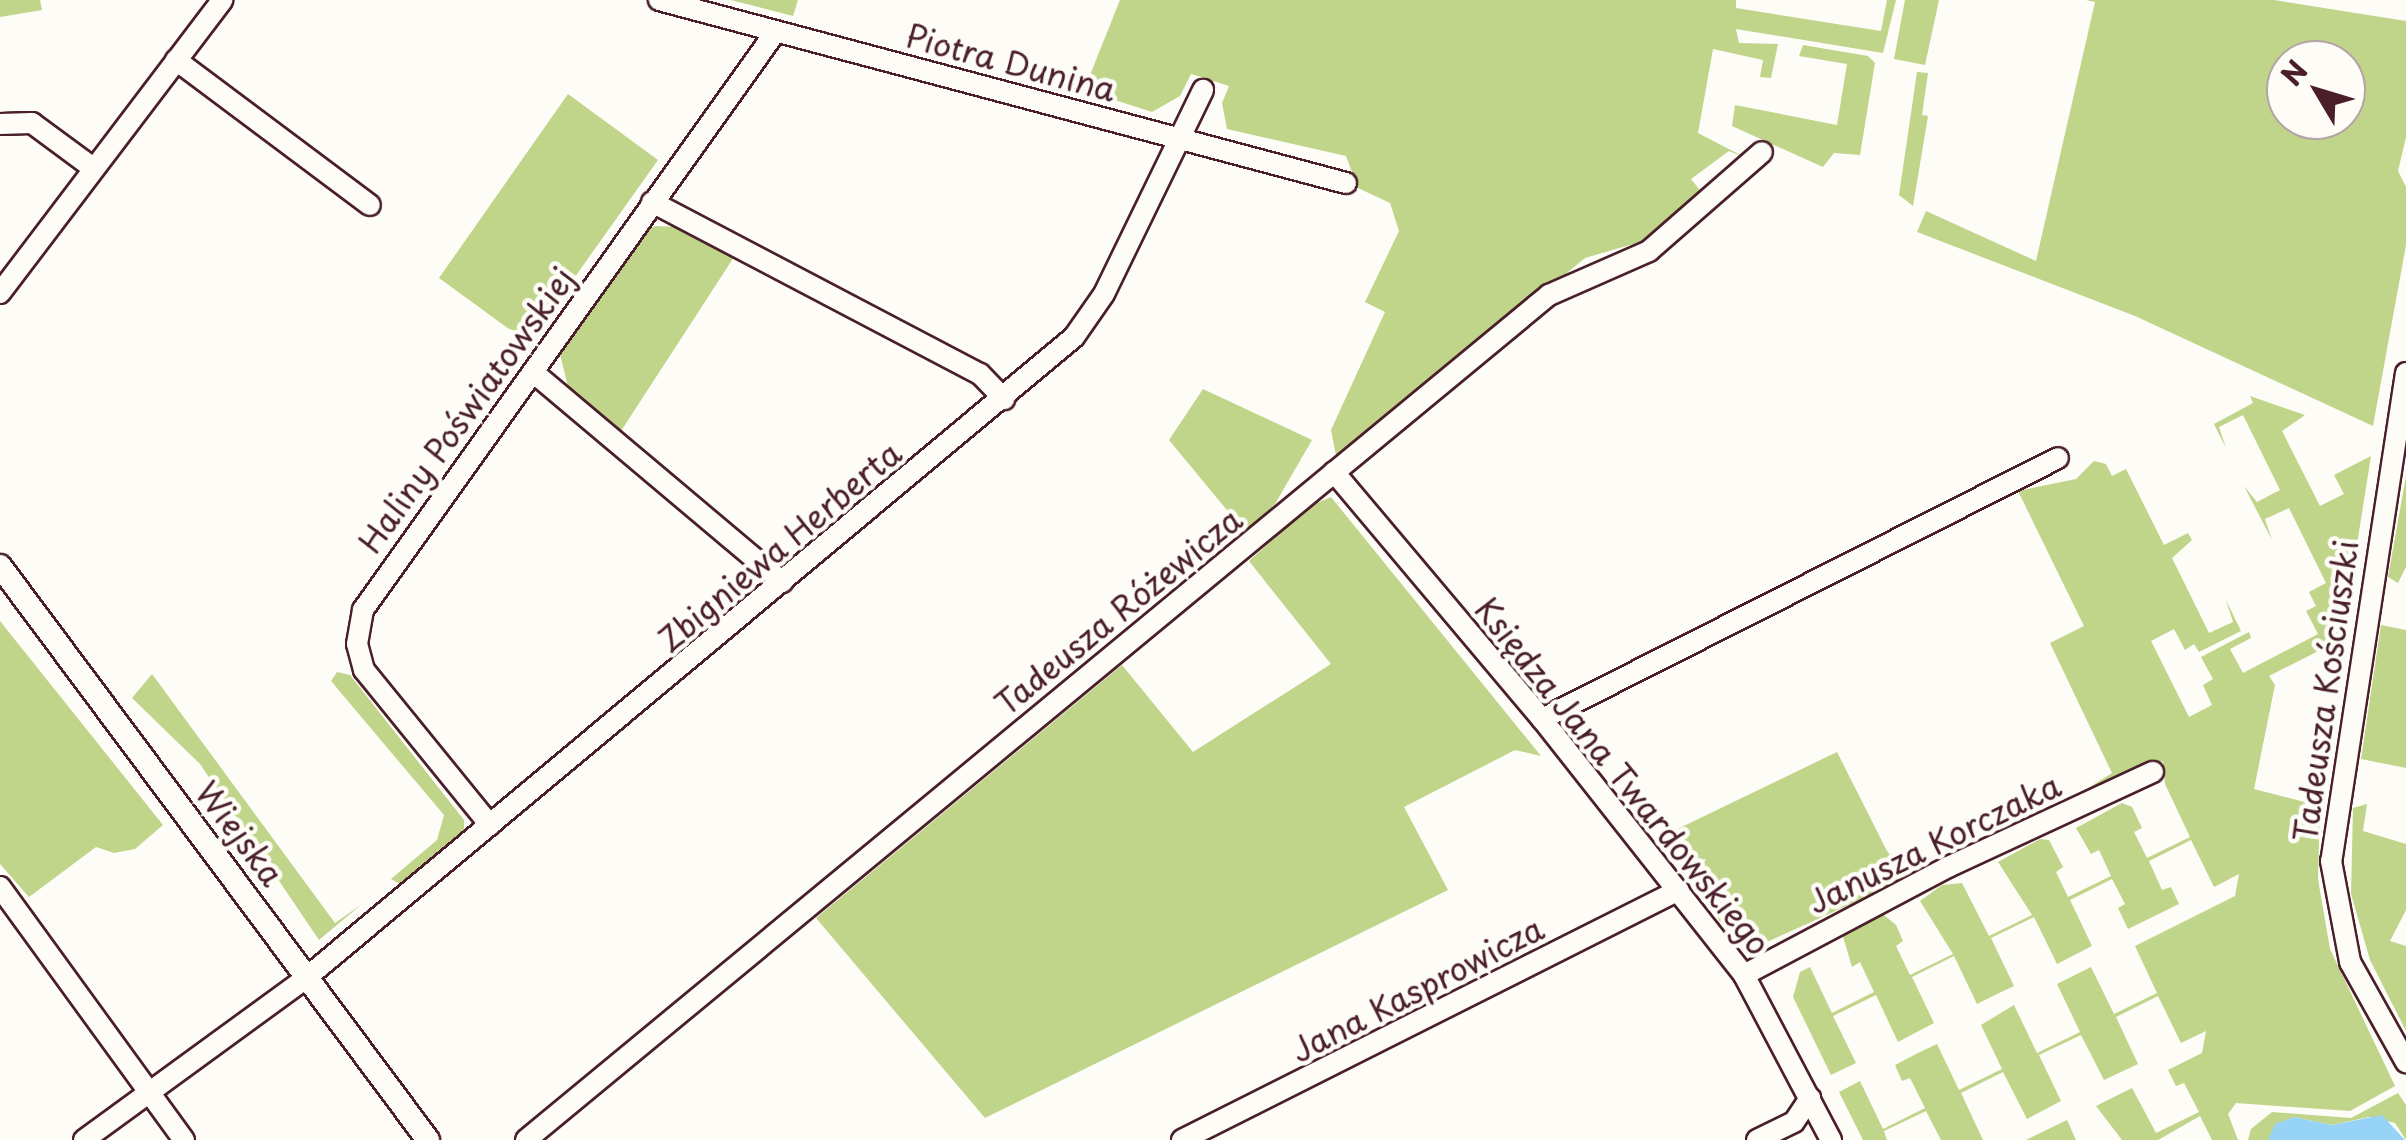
<!DOCTYPE html>
<meta charset="utf-8">
<style>
body{margin:0}
#map{position:relative;width:2406px;height:1140px;overflow:hidden;background:#fdfcf7;font-family:"Playpen Sans",sans-serif}
div>[style]{position:absolute}
.green>*{inset:0;background:#c0d48a}
.water>*{inset:0;background:#96d3f7}
.roads{filter:drop-shadow(2px 0 #4a1f2b) drop-shadow(-2px 0 #4a1f2b) drop-shadow(0 2px #4a1f2b) drop-shadow(0 -2px #4a1f2b)}
.minor>*{height:20px;margin:-10px;padding:0 10px;transform-origin:10px;border-radius:10px;background:#fdfcf7}
.tertiary>*{height:22px;margin:-11px;padding:0 11px;transform-origin:11px;border-radius:11px;background:#fdfcf7}
span{translate:-50% -50%;white-space:nowrap;text-align:center;line-height:1.15;-webkit-text-stroke:9px #fdfcf7;paint-order:stroke}
.street-label{font-size:32px;color:#4a1f2b}
.north{position:absolute;left:2266px;top:40px;width:100px;height:100px;box-sizing:border-box;background:#fdfcf7;border:2px solid #b5a4a5;border-radius:50%;rotate:308deg;font-size:28px;font-weight:700;line-height:40px;text-align:center;color:#4a1f2b}
.north::after{content:'';display:block;margin:auto;width:35px;height:45px;background:#4a1f2b;clip-path:polygon(50% 0,100% 100%,50% 72%,0 100%)}
</style>
<div id="map">
<div class="green">
<i style="clip-path:polygon(0 0,40px 0,42px 10px,0 17px)"></i>
<i style="clip-path:polygon(731px 0,798px 0,793px 16px)"></i>
<i style="clip-path:polygon(1120px 0,1736px 0,1736px 8px,1881px 31px,1887px 0,1896px 0,1883px 53px,1736px 29px,1739px 43px,1778px 44px,1771px 78px,1760px 77px,1763px 60px,1713px 49px,1698px 133px,1748px 159px,1729px 151px,1691px 179px,1707px 199px,1647px 240px,1585px 258px,1376px 431px,1336px 455px,1331px 430px,1385px 312px,1365px 302px,1399px 231px,1390px 203px,1358px 188px,1346px 156px,1227px 129px,1222px 103px,1229px 86px,1191px 74px,1180px 96px,1152px 112px,1084px 90px)"></i>
<i style="clip-path:polygon(1905px 0,1939px 0,1925px 65px,1894px 59px)"></i>
<i style="clip-path:polygon(evenodd,2086px 0,2274px 0,2406px 21px,2406px 137px,2398px 171px,2406px 187px,2406px 245px,2373px 426px,2135px 316px,1917px 232px,1926px 211px,2036px 261px,2095px 2px,2086px 0,2286px 60px,2346px 60px,2346px 120px,2286px 120px,2286px 60px)"></i>
<i style="clip-path:polygon(1803px 45px,1868px 56px,1875px 63px,1860px 155px,1834px 153px,1823px 167px,1732px 126px,1735px 105px,1837px 125px,1847px 64px,1799px 56px)"></i>
<i style="clip-path:polygon(1917px 72px,1928px 73px,1922px 115px,1928px 116px,1913px 206px,1899px 195px)"></i>
<i style="clip-path:polygon(568px 94px,658px 160px,528px 343px,439px 278px)"></i>
<i style="clip-path:polygon(655px 226px,677px 227px,734px 257px,621px 431px,569px 391px,559px 350px,641px 233px)"></i>
<i style="clip-path:polygon(1203px 389px,1312px 440px,1275px 504px,1245px 532px,1169px 440px)"></i>
<i style="clip-path:polygon(2250px 396px,2305px 415px,2282px 431px,2320px 506px,2344px 494px,2334px 475px,2371px 456px,2342px 639px,2269px 676px,2275px 685px,2254px 789px,2320px 806px,2318px 879px,2330px 949px,2395px 1086px,2350px 1111px,2236px 1103px,2228px 1114px,2238px 1140px,2212px 1140px,2200px 1116px,2158px 1140px,2122px 1140px,2096px 1106px,2132px 1088px,2156px 1133px,2199px 1112px,2184px 1083px,2176px 1086px,2168px 1070px,2202px 1053px,2206px 1031px,2181px 1043px,2158px 996px,2116px 1017px,2138px 1064px,2104px 1080px,2081px 1035px,2039px 1055px,2061px 1101px,2027px 1119px,2003px 1072px,1961px 1093px,1983px 1140px,1941px 1140px,1926px 1111px,1884px 1131px,1887px 1140px,1863px 1140px,1839px 1092px,1860px 1081px,1883px 1129px,1925px 1108px,1910px 1078px,1902px 1081px,1895px 1065px,1918px 1053px,1937px 1044px,1959px 1090px,2002px 1069px,1981px 1025px,2014px 1005px,2037px 1053px,2080px 1032px,2057px 984px,2091px 967px,2114px 1014px,2157px 993px,2135px 946px,2235px 896px,2239px 874px,2214px 887px,2191px 840px,2149px 861px,2162px 890px,2171px 887px,2179px 904px,2128px 929px,2118px 908px,2125px 904px,2112px 879px,2070px 900px,2092px 946px,2057px 964px,2034px 917px,1991px 938px,2014px 986px,1995px 995px,1977px 1004px,1954px 956px,1912px 977px,1934px 1023px,1898px 1042px,1876px 995px,1833px 1016px,1856px 1063px,1831px 1075px,1793px 997px,1800px 972px,1810px 967px,1832px 1013px,1874px 992px,1860px 962px,1852px 967px,1842px 933px,1880px 912px,1896px 925px,1903px 941px,1896px 946px,1910px 975px,1953px 954px,1920px 901px,1942px 885px,1962px 883px,1989px 936px,2032px 915px,1998px 862px,2040px 839px,2049px 840px,2063px 867px,2056px 872px,2068px 897px,2111px 876px,2099px 850px,2091px 854px,2076px 828px,2122px 803px,2132px 807px,2142px 828px,2134px 832px,2147px 858px,2190px 837px,2165px 784px,2163px 761px,2082px 792px,2112px 773px,2050px 643px,2084px 626px,2018px 491px,2076px 479px,2094px 461px,2106px 464px,2112px 476px,2126px 469px,2164px 545px,2188px 533px,2192px 540px,2172px 558px,2209px 633px,2233px 622px,2226px 600px,2241px 631px,2199px 652px,2194px 644px,2185px 650px,2174px 629px,2151px 641px,2189px 717px,2212px 705px,2203px 685px,2213px 679px,2201px 657px,2249px 632px,2251px 638px,2230px 649px,2243px 673px,2318px 634px,2306px 611px,2316px 606px,2309px 592px,2326px 583px,2289px 508px,2265px 519px,2272px 540px,2244px 486px,2257px 502px,2280px 490px,2243px 415px,2219px 427px,2226px 448px,2214px 424px,2253px 403px)"></i>
<i style="clip-path:polygon(2406px 476px,2406px 567px,2398px 583px,2388px 577px)"></i>
<i style="clip-path:polygon(1331px 497px,1541px 756px,1515px 750px,1404px 807px,1448px 890px,985px 1118px,816px 918px,1122px 665px,1193px 752px,1331px 664px,1249px 561px,1310px 506px)"></i>
<i style="clip-path:polygon(0 621px,163px 825px,135px 849px,114px 853px,96px 847px,29px 897px,0 864px)"></i>
<i style="clip-path:polygon(2381px 625px,2406px 630px,2406px 768px,2361px 759px)"></i>
<i style="clip-path:polygon(337px 672px,350px 675px,464px 820px,464px 833px,400px 884px,391px 879px,437px 840px,444px 815px,331px 681px)"></i>
<i style="clip-path:polygon(152px 674px,335px 923px,362px 904px,319px 940px,200px 764px,132px 698px)"></i>
<i style="clip-path:polygon(1837px 752px,1887px 851px,1908px 878px,1767px 942px,1730px 935px,1659px 838px)"></i>
<i style="clip-path:polygon(2367px 804px,2363px 831px,2406px 844px,2406px 910px,2390px 941px,2406px 946px,2406px 1031px,2370px 960px,2351px 894px,2353px 808px)"></i>
<i style="clip-path:polygon(2398px 1093px,2406px 1105px,2406px 1140px,2395px 1123px,2369px 1117px,2332px 1125px,2294px 1117px,2268px 1140px,2248px 1140px,2251px 1129px,2272px 1112px,2351px 1118px)"></i>
<i style="clip-path:polygon(2067px 1120px,2076px 1140px,2026px 1140px)"></i>
</div>
<div class="water">
<i style="clip-path:polygon(2382px 1115px,2405px 1140px,2268px 1140px,2275px 1124px,2294px 1117px,2332px 1125px)"></i>
</div>
<div class="roads">
<div class="minor">
<i style="left:659px;top:0;width:711px;rotate:14.92deg"></i>
<i style="left:176px;top:60px;width:242px;rotate:36.8deg"></i>
<i style="left:0;top:124px;width:32px;rotate:-2deg"></i>
<i style="left:32px;top:123px;width:76px;rotate:36.4deg"></i>
<i style="left:652px;top:202px;width:370px;rotate:27.7deg"></i>
<i style="left:980px;top:374px;width:35px;rotate:46deg"></i>
<i style="left:0;top:293px;width:368px;rotate:-52.8deg"></i>
<i style="left:533px;top:372px;width:326px;rotate:40.1deg"></i>
<i style="left:2406px;top:373px;width:494px;rotate:98.7deg"></i>
<i style="left:2331px;top:861px;width:103px;rotate:79.3deg"></i>
<i style="left:2350px;top:962px;width:115px;rotate:60.8deg"></i>
<i style="left:1334px;top:472px;width:323px;rotate:49.9deg"></i>
<i style="left:1542px;top:719px;width:326px;rotate:51.7deg"></i>
<i style="left:1744px;top:975px;width:187px;rotate:62.2deg"></i>
<i style="left:1542px;top:719px;width:578px;rotate:-26.83deg"></i>
<i style="left:490px;top:825px;width:200px;rotate:-129.1deg"></i>
<i style="left:364px;top:670px;width:27px;rotate:-105deg"></i>
<i style="left:357px;top:644px;width:35px;rotate:-80deg"></i>
<i style="left:363px;top:610px;width:708px;rotate:-54.49deg"></i>
<i style="left:0;top:887px;width:313px;rotate:54deg"></i>
<i style="left:1744px;top:975px;width:231px;rotate:-27.9deg"></i>
<i style="left:1948px;top:867px;width:226px;rotate:-24.9deg"></i>
<i style="left:84px;top:1140px;width:275px;rotate:-36.1deg"></i>
<i style="left:306px;top:978px;width:1000px;rotate:-39.85deg"></i>
<i style="left:1074px;top:337px;width:52px;rotate:-55.1deg"></i>
<i style="left:1104px;top:294px;width:227px;rotate:-64.1deg"></i>
<i style="left:526px;top:1140px;width:1327px;rotate:-39.56deg"></i>
<i style="left:1549px;top:295px;width:109px;rotate:-23.7deg"></i>
<i style="left:1649px;top:251px;width:150px;rotate:-41.2deg"></i>
<i style="left:1182px;top:1140px;width:556px;rotate:-26.7deg"></i>
<i style="left:1757px;top:1140px;width:41px;rotate:-25.9deg"></i>
<i style="left:1794px;top:1122px;width:29px;rotate:-56deg"></i>
</div>
<div class="tertiary">
<i style="left:0;top:566px;width:716px;rotate:53.29deg"></i>
</div>
</div>
<div class="street-label">
<span style="left:1011px;top:62px;rotate:15deg">Piotra Dunina</span>
<span style="left:466px;top:410px;rotate:-54deg">Haliny Poświatowskiej</span>
<span style="left:779px;top:546px;rotate:-40deg">Zbigniewa Herberta</span>
<span style="left:1118px;top:611px;rotate:-39deg">Tadeusza Różewicza</span>
<span style="left:2325px;top:691px;rotate:-82deg">Tadeusza Kościuszki</span>
<span style="left:1623px;top:776px;rotate:51deg">Księdza Jana Twardowskiego</span>
<span style="left:240px;top:833px;rotate:53deg">Wiejska</span>
<span style="left:1934px;top:843px;rotate:-26deg">Janusza Korczaka</span>
<span style="left:1417px;top:989px;rotate:-27deg">Jana Kasprowicza</span>
</div>
<div class="north">N</div>
</div>
